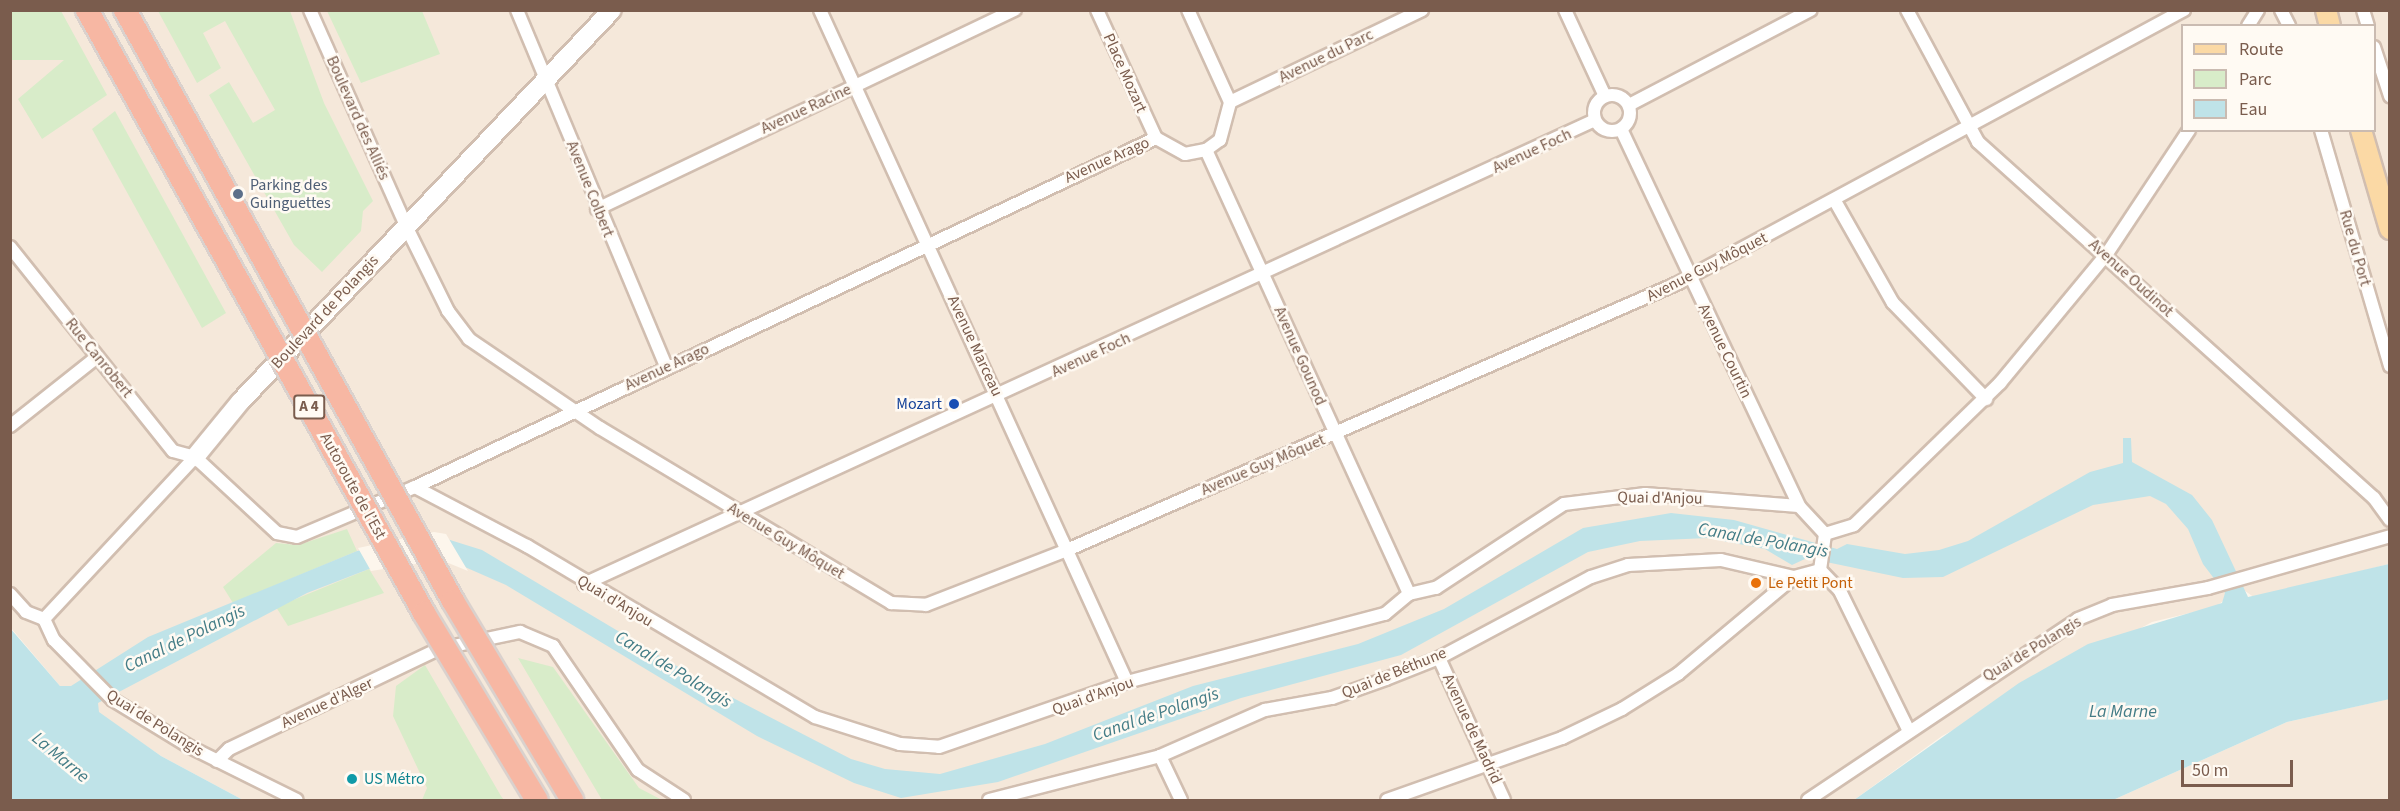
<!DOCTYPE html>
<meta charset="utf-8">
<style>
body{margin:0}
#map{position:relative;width:2400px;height:811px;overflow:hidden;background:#fdf6ec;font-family:"Source Sans 3",sans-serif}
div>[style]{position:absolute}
.residential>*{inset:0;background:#f5e8da}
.green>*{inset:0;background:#d8ecc9}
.water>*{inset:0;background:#bfe3e8}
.pier>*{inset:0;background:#fdf6ec}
.roads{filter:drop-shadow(2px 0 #d1beb0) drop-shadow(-2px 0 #d1beb0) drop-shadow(0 2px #d1beb0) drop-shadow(0 -2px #d1beb0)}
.street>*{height:12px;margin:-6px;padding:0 6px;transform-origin:6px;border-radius:6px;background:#fff}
.street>.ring{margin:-6px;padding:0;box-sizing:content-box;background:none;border:12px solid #fff;border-radius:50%}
.secondary>*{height:18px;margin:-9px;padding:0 9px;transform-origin:9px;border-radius:9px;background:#fff}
.primary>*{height:20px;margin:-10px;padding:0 10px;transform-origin:10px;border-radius:10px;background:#fbd9a5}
.bridges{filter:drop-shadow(2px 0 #dad1cd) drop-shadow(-2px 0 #dad1cd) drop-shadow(0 2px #dad1cd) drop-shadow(0 -2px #dad1cd)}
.highway-bridge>*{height:22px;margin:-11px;padding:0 11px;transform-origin:11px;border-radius:11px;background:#f7b7a3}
.dots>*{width:16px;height:16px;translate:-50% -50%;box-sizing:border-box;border:3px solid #fffaf3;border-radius:50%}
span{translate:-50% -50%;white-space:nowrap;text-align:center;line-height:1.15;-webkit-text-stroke:5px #fffaf3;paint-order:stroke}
.shield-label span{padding:2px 4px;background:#fffaf3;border:2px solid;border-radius:4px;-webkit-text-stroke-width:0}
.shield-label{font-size:15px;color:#7a5c4d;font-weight:700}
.street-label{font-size:16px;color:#7a5c4d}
.service-label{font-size:16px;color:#4e5e75}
.left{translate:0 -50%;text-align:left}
.transit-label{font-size:16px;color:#164399}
.right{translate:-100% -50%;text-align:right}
.food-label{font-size:16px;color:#c56008}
.culture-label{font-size:16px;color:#0d838f}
.water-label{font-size:18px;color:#437c86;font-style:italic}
.frame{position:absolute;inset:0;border:12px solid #7a5c4d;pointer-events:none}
.legend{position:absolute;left:2181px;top:24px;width:195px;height:108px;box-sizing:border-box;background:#fffaf3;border:2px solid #cabbb1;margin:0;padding:8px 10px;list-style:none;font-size:18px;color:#7a5c4d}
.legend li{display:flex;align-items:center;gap:12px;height:30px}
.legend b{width:30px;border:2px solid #cabbb1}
.scale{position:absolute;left:2181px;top:760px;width:112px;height:27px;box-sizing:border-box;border:3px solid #7a5c4d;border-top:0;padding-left:8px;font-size:18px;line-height:21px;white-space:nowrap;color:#7a5c4d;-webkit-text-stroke:4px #fffaf3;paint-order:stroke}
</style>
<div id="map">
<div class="residential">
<i style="clip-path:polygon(evenodd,10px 11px,2389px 11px,2389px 564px,2255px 598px,2241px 588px,2215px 607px,2152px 622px,1942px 736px,1854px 800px,243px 800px,161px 756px,60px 686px,11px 628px,10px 11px,2182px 26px,2374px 26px,2374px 130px,2182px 130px,2182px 26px)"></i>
<i style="clip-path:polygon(2389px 699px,2389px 800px,2113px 800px,2287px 722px)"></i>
</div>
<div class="green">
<i style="clip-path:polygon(11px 10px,61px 11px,107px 95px,42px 139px,18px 99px,64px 60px,11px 60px)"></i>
<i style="clip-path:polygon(158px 11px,290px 11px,324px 103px,373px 201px,363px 211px,361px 231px,322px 272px,294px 245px,209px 95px,229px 82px,253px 123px,275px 110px,225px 21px,203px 33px,221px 68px,197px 83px)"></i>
<i style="clip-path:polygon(327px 11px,422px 11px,440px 54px,361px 83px)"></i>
<i style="clip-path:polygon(115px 111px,226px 313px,202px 328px,92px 129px)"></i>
<i style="clip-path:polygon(347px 529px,357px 551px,233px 603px,223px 587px,276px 543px,298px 545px)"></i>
<i style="clip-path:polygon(369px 569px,384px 593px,288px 626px,276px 607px)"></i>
<i style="clip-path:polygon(518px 658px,553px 667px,639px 788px,662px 800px,602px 800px)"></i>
<i style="clip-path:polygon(425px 665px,501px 796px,504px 800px,422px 800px,427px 788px,393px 716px,396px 686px)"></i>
</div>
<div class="water">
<i style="clip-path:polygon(2123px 438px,2131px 438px,2132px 462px,2192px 495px,2212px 520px,2248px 597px,2389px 564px,2390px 699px,2287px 722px,2113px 800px,1854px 800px,2019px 683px,2088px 644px,2222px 603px,2225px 593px,2203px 564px,2188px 529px,2166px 504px,2150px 496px,2093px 505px,1943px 577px,1903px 578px,1807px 558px,1792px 565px,1765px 549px,1708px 538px,1640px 541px,1588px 552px,1401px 655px,1241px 698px,998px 782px,901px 798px,854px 783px,757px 736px,506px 585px,442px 557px,369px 569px,307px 593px,98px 703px,99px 712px,161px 756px,243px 800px,11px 800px,10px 628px,60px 686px,71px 686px,148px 637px,357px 551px,434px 535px,482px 550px,712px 687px,851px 759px,885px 769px,940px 774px,1045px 744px,1193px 686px,1358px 644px,1444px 609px,1583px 528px,1671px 513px,1734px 520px,1837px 549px,1847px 544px,1905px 554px,1939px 550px,1968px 541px,2090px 472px,2123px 463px)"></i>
</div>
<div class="pier">
<i style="clip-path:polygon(434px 532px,446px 534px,468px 571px,441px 560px,371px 571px,358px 548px)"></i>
</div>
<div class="roads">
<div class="street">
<i style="left:310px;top:10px;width:236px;rotate:66deg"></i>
<i style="left:406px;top:226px;width:95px;rotate:63.7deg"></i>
<i style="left:448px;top:311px;width:35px;rotate:53deg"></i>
<i style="left:469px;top:339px;width:158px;rotate:34.2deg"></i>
<i style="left:600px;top:428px;width:340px;rotate:31deg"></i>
<i style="left:891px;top:603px;width:35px;rotate:3deg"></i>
<i style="left:926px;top:605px;width:151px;rotate:-21.3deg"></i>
<i style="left:1067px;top:550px;width:667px;rotate:-23.6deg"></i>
<i style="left:1678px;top:283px;width:575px;rotate:-28.35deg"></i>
<i style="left:517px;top:10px;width:387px;rotate:67.3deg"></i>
<i style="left:820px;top:10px;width:739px;rotate:65.45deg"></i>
<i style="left:1097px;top:10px;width:141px;rotate:65.3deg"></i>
<i style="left:1156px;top:138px;width:33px;rotate:29deg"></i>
<i style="left:1185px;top:154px;width:21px;rotate:-11deg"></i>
<i style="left:1206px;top:150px;width:17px;rotate:-36deg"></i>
<i style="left:1220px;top:140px;width:39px;rotate:-75deg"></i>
<i style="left:1230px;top:102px;width:101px;rotate:-114.5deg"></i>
<i style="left:1565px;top:10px;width:95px;rotate:65.1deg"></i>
<i style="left:1907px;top:10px;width:150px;rotate:61.7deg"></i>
<i style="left:1978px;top:142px;width:532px;rotate:41.96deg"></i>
<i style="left:2374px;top:498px;width:27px;rotate:54deg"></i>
<i style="left:2281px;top:10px;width:18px;rotate:63deg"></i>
<i style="left:2363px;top:10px;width:17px;rotate:73deg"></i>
<i style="left:2248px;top:26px;width:19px;rotate:-58deg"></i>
<i style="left:2374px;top:47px;width:52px;rotate:71.9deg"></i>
<i class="ring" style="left:1594px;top:95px;width:24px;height:24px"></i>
<i style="left:1230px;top:102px;width:213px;rotate:-25.6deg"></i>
<i style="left:1629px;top:105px;width:205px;rotate:-27.6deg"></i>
<i style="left:1621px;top:129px;width:417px;rotate:64.7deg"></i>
<i style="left:1799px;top:506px;width:38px;rotate:47deg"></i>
<i style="left:2321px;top:130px;width:246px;rotate:73.7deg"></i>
<i style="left:1206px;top:150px;width:488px;rotate:65.4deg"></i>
<i style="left:1835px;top:201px;width:117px;rotate:60.4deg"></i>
<i style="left:1893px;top:303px;width:134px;rotate:45.9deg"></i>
<i style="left:597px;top:209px;width:463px;rotate:-25.5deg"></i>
<i style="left:10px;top:247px;width:261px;rotate:51.4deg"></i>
<i style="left:173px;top:451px;width:23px;rotate:15deg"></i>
<i style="left:195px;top:457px;width:112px;rotate:42.8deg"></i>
<i style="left:277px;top:533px;width:20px;rotate:11deg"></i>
<i style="left:297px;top:537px;width:128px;rotate:-23deg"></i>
<i style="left:415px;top:487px;width:819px;rotate:-25.22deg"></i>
<i style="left:10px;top:426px;width:111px;rotate:-38.4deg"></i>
<i style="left:415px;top:487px;width:127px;rotate:27.8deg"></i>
<i style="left:527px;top:546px;width:335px;rotate:30.7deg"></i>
<i style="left:815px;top:717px;width:89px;rotate:17.6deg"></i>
<i style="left:900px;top:744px;width:39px;rotate:4deg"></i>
<i style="left:939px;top:747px;width:199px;rotate:-19.1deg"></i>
<i style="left:1127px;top:682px;width:267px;rotate:-14.8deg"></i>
<i style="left:1385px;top:614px;width:31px;rotate:-40deg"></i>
<i style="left:1409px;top:594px;width:28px;rotate:-13deg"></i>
<i style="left:1436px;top:588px;width:153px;rotate:-33.3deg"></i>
<i style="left:1564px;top:504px;width:82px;rotate:-7deg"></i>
<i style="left:1645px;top:494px;width:154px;rotate:4.5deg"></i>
<i style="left:1825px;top:534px;width:30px;rotate:-17deg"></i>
<i style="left:1854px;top:525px;width:204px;rotate:-44.2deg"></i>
<i style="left:2000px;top:383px;width:166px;rotate:-50.4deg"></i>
<i style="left:2106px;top:255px;width:150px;rotate:-56.4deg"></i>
<i style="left:1820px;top:570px;width:29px;rotate:46deg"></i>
<i style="left:1840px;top:591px;width:154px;rotate:63.8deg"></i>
<i style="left:1820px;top:570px;width:36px;rotate:-82deg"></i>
<i style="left:584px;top:584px;width:1112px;rotate:-24.65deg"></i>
<i style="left:10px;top:594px;width:24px;rotate:48deg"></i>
<i style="left:26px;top:612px;width:19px;rotate:21deg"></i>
<i style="left:44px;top:619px;width:23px;rotate:65deg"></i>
<i style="left:54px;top:640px;width:84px;rotate:45.5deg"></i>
<i style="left:113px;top:700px;width:90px;rotate:31.4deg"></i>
<i style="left:190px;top:747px;width:119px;rotate:26.4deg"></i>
<i style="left:44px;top:619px;width:221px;rotate:-47deg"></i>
<i style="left:1439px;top:658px;width:156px;rotate:65.4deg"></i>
<i style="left:1160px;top:756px;width:49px;rotate:64.5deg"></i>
<i style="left:217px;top:761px;width:17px;rotate:-45deg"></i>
<i style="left:229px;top:749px;width:233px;rotate:-25.5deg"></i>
<i style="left:439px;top:649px;width:83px;rotate:-11.9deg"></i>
<i style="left:520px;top:632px;width:36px;rotate:23deg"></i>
<i style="left:553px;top:646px;width:150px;rotate:55.6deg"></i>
<i style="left:638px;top:770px;width:55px;rotate:33.1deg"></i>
<i style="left:989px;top:800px;width:177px;rotate:-14.4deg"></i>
<i style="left:1160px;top:756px;width:115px;rotate:-23.7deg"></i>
<i style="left:1265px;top:710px;width:68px;rotate:-10.2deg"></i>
<i style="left:1332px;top:698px;width:57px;rotate:-19.4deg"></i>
<i style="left:1386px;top:679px;width:57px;rotate:-21.6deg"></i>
<i style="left:1439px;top:658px;width:172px;rotate:-28.1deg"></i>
<i style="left:1591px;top:577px;width:39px;rotate:-18deg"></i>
<i style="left:1628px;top:565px;width:93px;rotate:-3.1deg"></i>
<i style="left:1721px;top:560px;width:75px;rotate:13.1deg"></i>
<i style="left:1387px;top:800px;width:186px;rotate:-19.5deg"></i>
<i style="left:1562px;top:738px;width:67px;rotate:-25.8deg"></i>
<i style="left:1622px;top:709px;width:66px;rotate:-32deg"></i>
<i style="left:1678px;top:674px;width:151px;rotate:-39.9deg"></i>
<i style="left:1794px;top:577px;width:27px;rotate:-15deg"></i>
<i style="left:1808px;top:800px;width:325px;rotate:-33.8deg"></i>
<i style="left:2078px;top:619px;width:37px;rotate:-22deg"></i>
<i style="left:2112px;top:605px;width:97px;rotate:-10deg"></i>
<i style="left:2208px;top:588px;width:189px;rotate:-15.9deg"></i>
</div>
<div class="secondary">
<i style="left:195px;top:457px;width:71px;rotate:-50.7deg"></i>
<i style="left:240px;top:402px;width:540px;rotate:-46.5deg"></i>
</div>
<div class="primary">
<i style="left:2326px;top:10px;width:16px;rotate:76deg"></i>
<i style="left:2361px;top:130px;width:103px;rotate:73.7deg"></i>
</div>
</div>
<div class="bridges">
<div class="highway-bridge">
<i style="left:87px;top:10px;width:691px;rotate:60.8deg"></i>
<i style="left:424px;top:613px;width:218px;rotate:58.9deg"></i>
<i style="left:125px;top:10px;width:676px;rotate:60.97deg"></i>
<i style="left:453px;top:601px;width:232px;rotate:59.1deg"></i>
</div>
</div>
<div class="dots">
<i style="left:238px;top:194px;background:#5c6f8a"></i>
<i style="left:954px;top:404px;background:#1a4fb4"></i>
<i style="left:1756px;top:583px;background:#e8710a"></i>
<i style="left:352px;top:779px;background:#0f9aa8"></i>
</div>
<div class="shield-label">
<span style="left:309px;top:407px">A 4</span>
</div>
<div class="street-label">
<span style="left:1326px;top:56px;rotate:-26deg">Avenue du Parc</span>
<span style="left:1125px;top:73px;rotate:66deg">Place Mozart</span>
<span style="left:806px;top:109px;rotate:-25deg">Avenue Racine</span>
<span style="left:358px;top:118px;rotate:66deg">Boulevard des Alliés</span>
<span style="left:1532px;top:151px;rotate:-25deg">Avenue Foch</span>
<span style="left:1107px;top:160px;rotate:-24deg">Avenue Arago</span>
<span style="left:590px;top:189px;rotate:68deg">Avenue Colbert</span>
<span style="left:2355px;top:248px;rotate:74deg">Rue du Port</span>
<span style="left:1707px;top:267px;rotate:-27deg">Avenue Guy Môquet</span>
<span style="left:2131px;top:278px;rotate:42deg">Avenue Oudinot</span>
<span style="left:325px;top:312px;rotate:-47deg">Boulevard de Polangis</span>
<span style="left:975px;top:346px;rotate:65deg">Avenue Marceau</span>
<span style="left:1725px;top:351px;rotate:64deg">Avenue Courtin</span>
<span style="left:1091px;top:355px;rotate:-25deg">Avenue Foch</span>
<span style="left:1300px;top:356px;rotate:66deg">Avenue Gounod</span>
<span style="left:99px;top:358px;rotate:51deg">Rue Canrobert</span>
<span style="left:667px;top:367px;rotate:-25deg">Avenue Arago</span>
<span style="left:1263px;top:465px;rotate:-23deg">Avenue Guy Môquet</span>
<span style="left:353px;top:486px;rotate:61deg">Autoroute de l’Est</span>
<span style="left:1660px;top:498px;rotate:1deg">Quai d'Anjou</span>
<span style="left:786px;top:541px;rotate:31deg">Avenue Guy Môquet</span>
<span style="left:615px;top:601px;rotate:31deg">Quai d'Anjou</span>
<span style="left:2032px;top:649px;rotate:-31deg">Quai de Polangis</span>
<span style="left:1394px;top:673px;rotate:-22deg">Quai de Béthune</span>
<span style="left:1093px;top:696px;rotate:-20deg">Quai d'Anjou</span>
<span style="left:327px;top:703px;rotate:-25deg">Avenue d'Alger</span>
<span style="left:155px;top:723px;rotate:32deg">Quai de Polangis</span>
<span style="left:1472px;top:729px;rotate:65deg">Avenue de Madrid</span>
</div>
<div class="service-label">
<span class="left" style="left:250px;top:194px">Parking des<br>Guinguettes</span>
</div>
<div class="transit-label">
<span class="right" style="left:942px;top:404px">Mozart</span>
</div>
<div class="food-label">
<span class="left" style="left:1768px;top:583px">Le Petit Pont</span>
</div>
<div class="culture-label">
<span class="left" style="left:364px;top:779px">US Métro</span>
</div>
<div class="water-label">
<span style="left:1763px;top:541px;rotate:10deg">Canal de Polangis</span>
<span style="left:185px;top:639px;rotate:-26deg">Canal de Polangis</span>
<span style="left:673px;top:670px;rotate:31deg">Canal de Polangis</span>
<span style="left:2123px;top:712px">La Marne</span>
<span style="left:1156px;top:715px;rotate:-19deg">Canal de Polangis</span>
<span style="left:60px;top:758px;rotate:40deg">La Marne</span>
</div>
<div class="frame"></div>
<ul class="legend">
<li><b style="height:8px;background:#fbd9a5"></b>Route</li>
<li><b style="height:16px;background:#d8ecc9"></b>Parc</li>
<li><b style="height:16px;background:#bfe3e8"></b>Eau</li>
</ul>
<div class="scale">50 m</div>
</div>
